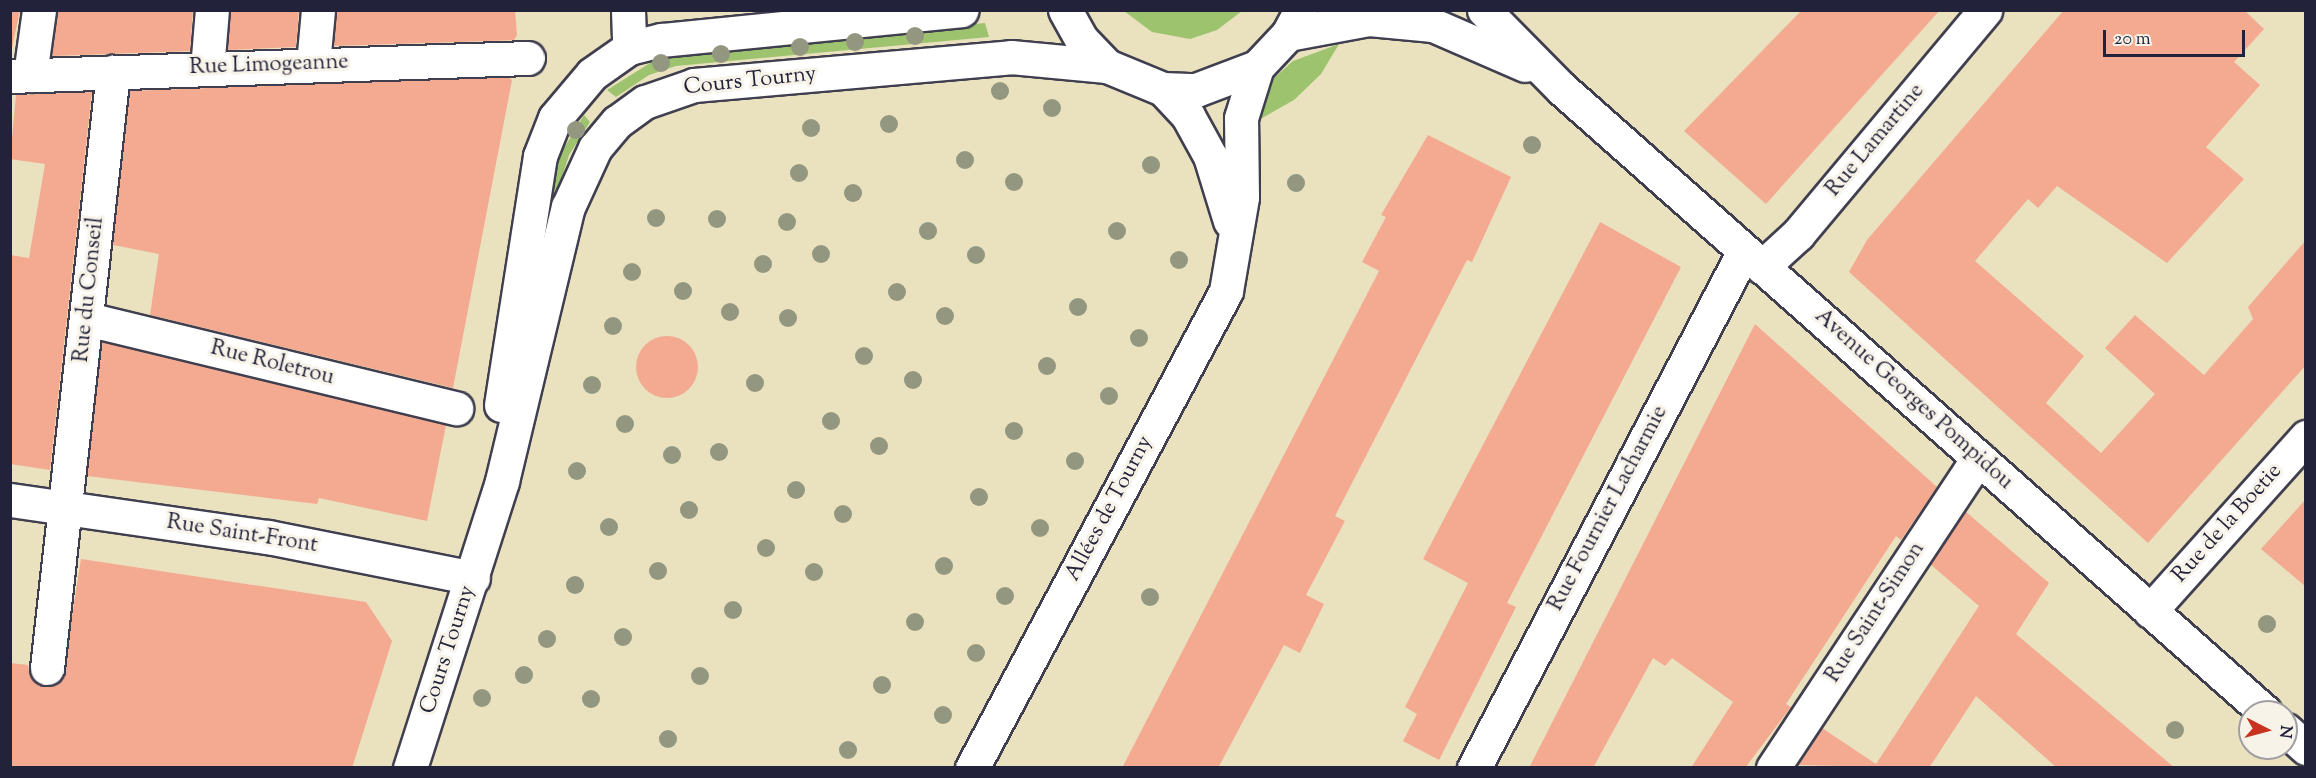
<!DOCTYPE html>
<meta charset="utf-8">
<style>
body{margin:0}
#map{position:relative;width:2316px;height:778px;overflow:hidden;background:#eae1bf;font-family:"Sorts Mill Goudy",serif}
div>[style]{position:absolute}
.green>*{inset:0;background:#9dc36e}
.building>*{inset:0;background:#f3aa91}
.round{border-radius:50%}
.roads{filter:drop-shadow(2px 0 #403f4f) drop-shadow(-2px 0 #403f4f) drop-shadow(0 2px #403f4f) drop-shadow(0 -2px #403f4f)}
.street>*{height:33px;margin:-16.5px;padding:0 16.5px;transform-origin:16.5px;border-radius:16.5px;background:#fff}
.secondary>*{height:33px;margin:-16.5px;padding:0 16.5px;transform-origin:16.5px;border-radius:16.5px;background:#fff}
.trees>*{width:18px;height:18px;margin:-9px;border-radius:50%;background:#949780}
span{translate:-50% -50%;white-space:nowrap;text-align:center;line-height:1.15;-webkit-text-stroke:6px #f7f3e8;paint-order:stroke}
.street-label{font-size:22px;color:#22223b}
.frame{position:absolute;inset:0;border:12px solid #22223b;pointer-events:none}
.north{position:absolute;left:2238px;top:700px;width:60px;height:60px;box-sizing:border-box;background:#f7f3e8;border:2px solid #a29fa3;border-radius:50%;rotate:96deg;font-size:16px;font-weight:700;line-height:24px;text-align:center;color:#22223b}
.north::after{content:'';display:block;margin:auto;width:21px;height:27px;background:#c8321e;clip-path:polygon(50% 0,100% 100%,50% 72%,0 100%)}
.scale{position:absolute;left:2103px;top:30px;width:142px;height:27px;box-sizing:border-box;border:3px solid #22223b;border-top:0;padding-left:8px;font-size:18px;line-height:21px;white-space:nowrap;color:#22223b;-webkit-text-stroke:4px #f7f3e8;paint-order:stroke}
</style>
<div id="map">
<div class="green">
<i style="clip-path:polygon(1124px 11px,1242px 11px,1217px 30px,1190px 39px,1152px 32px)"></i>
<i style="clip-path:polygon(985px 23px,989px 37px,676px 66px,649px 75px,616px 97px,607px 90px,650px 63px,682px 53px)"></i>
<i style="clip-path:polygon(1339px 44px,1321px 74px,1294px 100px,1257px 121px,1263px 89px,1272px 80px,1293px 61px)"></i>
<i style="clip-path:polygon(584px 115px,590px 122px,569px 155px,556px 196px,551px 195px,561px 153px)"></i>
</div>
<div class="building">
<i style="clip-path:polygon(10px 10px,20px 10px,10px 57px)"></i>
<i style="clip-path:polygon(57px 10px,193px 10px,190px 51px,52px 56px)"></i>
<i style="clip-path:polygon(231px 10px,299px 10px,296px 47px,227px 50px)"></i>
<i style="clip-path:polygon(337px 10px,515px 10px,517px 35px,514px 40px,333px 46px)"></i>
<i style="clip-path:polygon(1802px 10px,1940px 10px,1766px 204px,1684px 131px)"></i>
<i style="clip-path:polygon(2064px 10px,2244px 10px,2264px 29px,2234px 62px,2260px 85px,2206px 147px,2244px 179px,2167px 263px,2057px 186px,2038px 208px,2028px 199px,1975px 261px,2084px 356px,2046px 403px,2101px 453px,2155px 394px,2105px 348px,2135px 315px,2204px 375px,2253px 319px,2248px 307px,2306px 240px,2306px 365px,2148px 543px,1849px 272px,1867px 240px)"></i>
<i style="clip-path:polygon(508px 77px,512px 80px,453px 388px,150px 315px,159px 254px,113px 245px,130px 91px)"></i>
<i style="clip-path:polygon(92px 92px,50px 470px,10px 464px,10px 255px,29px 258px,45px 164px,10px 159px,16px 95px)"></i>
<i style="clip-path:polygon(1428px 135px,1511px 177px,1472px 262px,1467px 260px,1335px 516px,1345px 521px,1306px 595px,1324px 604px,1300px 653px,1284px 645px,1218px 768px,1122px 768px,1379px 271px,1362px 262px,1386px 217px,1381px 215px)"></i>
<i style="clip-path:polygon(1600px 222px,1681px 267px,1507px 603px,1516px 607px,1439px 760px,1403px 741px,1417px 714px,1405px 707px,1468px 583px,1423px 559px)"></i>
<i style="clip-path:polygon(1755px 324px,1937px 487px,1901px 540px,1896px 536px,1786px 704px,1791px 707px,1745px 768px,1691px 768px,1733px 702px,1672px 658px,1665px 666px,1653px 658px,1593px 768px,1529px 768px)"></i>
<i class="round" style="left:636px;top:336px;width:62px;height:62px"></i>
<i style="clip-path:polygon(102px 342px,446px 425px,427px 521px,319px 498px,317px 504px,87px 476px)"></i>
<i style="clip-path:polygon(2306px 499px,2306px 587px,2261px 549px)"></i>
<i style="clip-path:polygon(1965px 511px,2049px 583px,2016px 634px,2175px 768px,2057px 768px,1976px 696px,1929px 768px,1797px 765px,1822px 728px,1876px 764px,1979px 606px,1930px 564px)"></i>
<i style="clip-path:polygon(81px 559px,366px 602px,392px 641px,352px 768px,10px 768px,10px 663px,28px 665px,30px 676px,44px 686px,62px 679px)"></i>
</div>
<div class="roads">
<div class="street">
<i style="left:628px;top:10px;width:38px;rotate:88deg"></i>
<i style="left:313px;top:64px;width:54px;rotate:-84.7deg"></i>
<i style="left:207px;top:69px;width:59px;rotate:-85.2deg"></i>
<i style="left:30px;top:75px;width:66px;rotate:-82.1deg"></i>
<i style="left:10px;top:76px;width:518px;rotate:-1.99deg"></i>
<i style="left:1163px;top:89px;width:37px;rotate:47deg"></i>
<i style="left:1188px;top:116px;width:46px;rotate:61.2deg"></i>
<i style="left:1210px;top:156px;width:68px;rotate:72.9deg"></i>
<i style="left:1762px;top:267px;width:49px;rotate:-42.5deg"></i>
<i style="left:1798px;top:234px;width:292px;rotate:-50.1deg"></i>
<i style="left:87px;top:319px;width:380px;rotate:13.6deg"></i>
<i style="left:10px;top:500px;width:261px;rotate:8.2deg"></i>
<i style="left:268px;top:537px;width:209px;rotate:11.3deg"></i>
<i style="left:2150px;top:611px;width:234px;rotate:-48.1deg"></i>
<i style="left:47px;top:668px;width:600px;rotate:-83.68deg"></i>
<i style="left:972px;top:768px;width:540px;rotate:-61.96deg"></i>
<i style="left:1226px;top:291px;width:95px;rotate:-80.3deg"></i>
<i style="left:1242px;top:197px;width:79px;rotate:-90.7deg"></i>
<i style="left:1241px;top:118px;width:53px;rotate:-72.6deg"></i>
<i style="left:1474px;top:768px;width:583px;rotate:-62.42deg"></i>
<i style="left:1773px;top:768px;width:372px;rotate:-56.5deg"></i>
</div>
<div class="secondary">
<i style="left:1065px;top:10px;width:33px;rotate:61deg"></i>
<i style="left:1081px;top:39px;width:37px;rotate:46deg"></i>
<i style="left:1107px;top:66px;width:61px;rotate:22.3deg"></i>
<i style="left:1163px;top:89px;width:33px;rotate:2deg"></i>
<i style="left:1196px;top:90px;width:65px;rotate:-20.7deg"></i>
<i style="left:1257px;top:67px;width:45px;rotate:-46.8deg"></i>
<i style="left:1288px;top:34px;width:27px;rotate:-62deg"></i>
<i style="left:1484px;top:10px;width:111px;rotate:45.4deg"></i>
<i style="left:1562px;top:89px;width:939px;rotate:41.55deg"></i>
<i style="left:1288px;top:34px;width:82px;rotate:-10.5deg"></i>
<i style="left:1369px;top:19px;width:64px;rotate:5.4deg"></i>
<i style="left:1433px;top:25px;width:100px;rotate:23.5deg"></i>
<i style="left:501px;top:405px;width:252px;rotate:-81.1deg"></i>
<i style="left:540px;top:156px;width:41px;rotate:-68.5deg"></i>
<i style="left:555px;top:118px;width:57px;rotate:-49.9deg"></i>
<i style="left:592px;top:74px;width:45px;rotate:-35.1deg"></i>
<i style="left:629px;top:48px;width:34px;rotate:-14deg"></i>
<i style="left:662px;top:40px;width:301px;rotate:-5.7deg"></i>
<i style="left:2286px;top:730px;width:27px;rotate:42deg"></i>
<i style="left:410px;top:768px;width:301px;rotate:-72.2deg"></i>
<i style="left:502px;top:481px;width:282px;rotate:-76.5deg"></i>
<i style="left:568px;top:207px;width:65px;rotate:-65.4deg"></i>
<i style="left:595px;top:148px;width:34px;rotate:-50deg"></i>
<i style="left:617px;top:122px;width:34px;rotate:-36deg"></i>
<i style="left:645px;top:102px;width:52px;rotate:-19.1deg"></i>
<i style="left:694px;top:85px;width:318px;rotate:-5deg"></i>
<i style="left:1011px;top:57px;width:96px;rotate:5.4deg"></i>
</div>
</div>
<div class="trees">
<i style="left:915px;top:36px"></i>
<i style="left:855px;top:42px"></i>
<i style="left:800px;top:47px"></i>
<i style="left:721px;top:54px"></i>
<i style="left:661px;top:63px"></i>
<i style="left:1000px;top:91px"></i>
<i style="left:1052px;top:108px"></i>
<i style="left:889px;top:124px"></i>
<i style="left:811px;top:128px"></i>
<i style="left:576px;top:130px"></i>
<i style="left:1532px;top:145px"></i>
<i style="left:965px;top:160px"></i>
<i style="left:1151px;top:165px"></i>
<i style="left:799px;top:173px"></i>
<i style="left:1014px;top:182px"></i>
<i style="left:1296px;top:183px"></i>
<i style="left:853px;top:193px"></i>
<i style="left:656px;top:218px"></i>
<i style="left:717px;top:219px"></i>
<i style="left:787px;top:222px"></i>
<i style="left:928px;top:231px"></i>
<i style="left:1117px;top:231px"></i>
<i style="left:821px;top:254px"></i>
<i style="left:976px;top:255px"></i>
<i style="left:1179px;top:260px"></i>
<i style="left:763px;top:264px"></i>
<i style="left:632px;top:272px"></i>
<i style="left:683px;top:291px"></i>
<i style="left:897px;top:292px"></i>
<i style="left:1078px;top:307px"></i>
<i style="left:730px;top:312px"></i>
<i style="left:945px;top:316px"></i>
<i style="left:788px;top:318px"></i>
<i style="left:613px;top:326px"></i>
<i style="left:1139px;top:338px"></i>
<i style="left:864px;top:356px"></i>
<i style="left:1047px;top:366px"></i>
<i style="left:913px;top:380px"></i>
<i style="left:755px;top:383px"></i>
<i style="left:592px;top:385px"></i>
<i style="left:1109px;top:396px"></i>
<i style="left:831px;top:421px"></i>
<i style="left:625px;top:424px"></i>
<i style="left:1014px;top:431px"></i>
<i style="left:879px;top:446px"></i>
<i style="left:719px;top:452px"></i>
<i style="left:672px;top:455px"></i>
<i style="left:1075px;top:461px"></i>
<i style="left:577px;top:471px"></i>
<i style="left:796px;top:490px"></i>
<i style="left:979px;top:497px"></i>
<i style="left:689px;top:510px"></i>
<i style="left:843px;top:514px"></i>
<i style="left:609px;top:527px"></i>
<i style="left:1040px;top:528px"></i>
<i style="left:766px;top:548px"></i>
<i style="left:944px;top:566px"></i>
<i style="left:658px;top:571px"></i>
<i style="left:814px;top:572px"></i>
<i style="left:575px;top:585px"></i>
<i style="left:1005px;top:596px"></i>
<i style="left:1150px;top:597px"></i>
<i style="left:733px;top:610px"></i>
<i style="left:915px;top:622px"></i>
<i style="left:2267px;top:624px"></i>
<i style="left:623px;top:637px"></i>
<i style="left:547px;top:639px"></i>
<i style="left:976px;top:653px"></i>
<i style="left:524px;top:675px"></i>
<i style="left:700px;top:676px"></i>
<i style="left:882px;top:685px"></i>
<i style="left:482px;top:698px"></i>
<i style="left:591px;top:699px"></i>
<i style="left:943px;top:715px"></i>
<i style="left:2175px;top:730px"></i>
<i style="left:668px;top:739px"></i>
<i style="left:848px;top:750px"></i>
</div>
<div class="street-label">
<span style="left:269px;top:66px;rotate:-2deg">Rue Limogeanne</span>
<span style="left:750px;top:82px;rotate:-6deg">Cours Tourny</span>
<span style="left:1876px;top:141px;rotate:-50deg">Rue Lamartine</span>
<span style="left:90px;top:290px;rotate:-84deg">Rue du Conseil</span>
<span style="left:272px;top:364px;rotate:14deg">Rue Roletrou</span>
<span style="left:1913px;top:400px;rotate:42deg">Avenue Georges Pompidou</span>
<span style="left:1110px;top:509px;rotate:-62deg">Allées de Tourny</span>
<span style="left:1609px;top:509px;rotate:-62deg">Rue Fournier Lacharmie</span>
<span style="left:2228px;top:524px;rotate:-48deg">Rue de la Boetie</span>
<span style="left:242px;top:535px;rotate:9deg">Rue Saint-Front</span>
<span style="left:1876px;top:613px;rotate:-57deg">Rue Saint-Simon</span>
<span style="left:449px;top:650px;rotate:-72deg">Cours Tourny</span>
</div>
<div class="frame"></div>
<div class="north">N</div>
<div class="scale">20 m</div>
</div>
